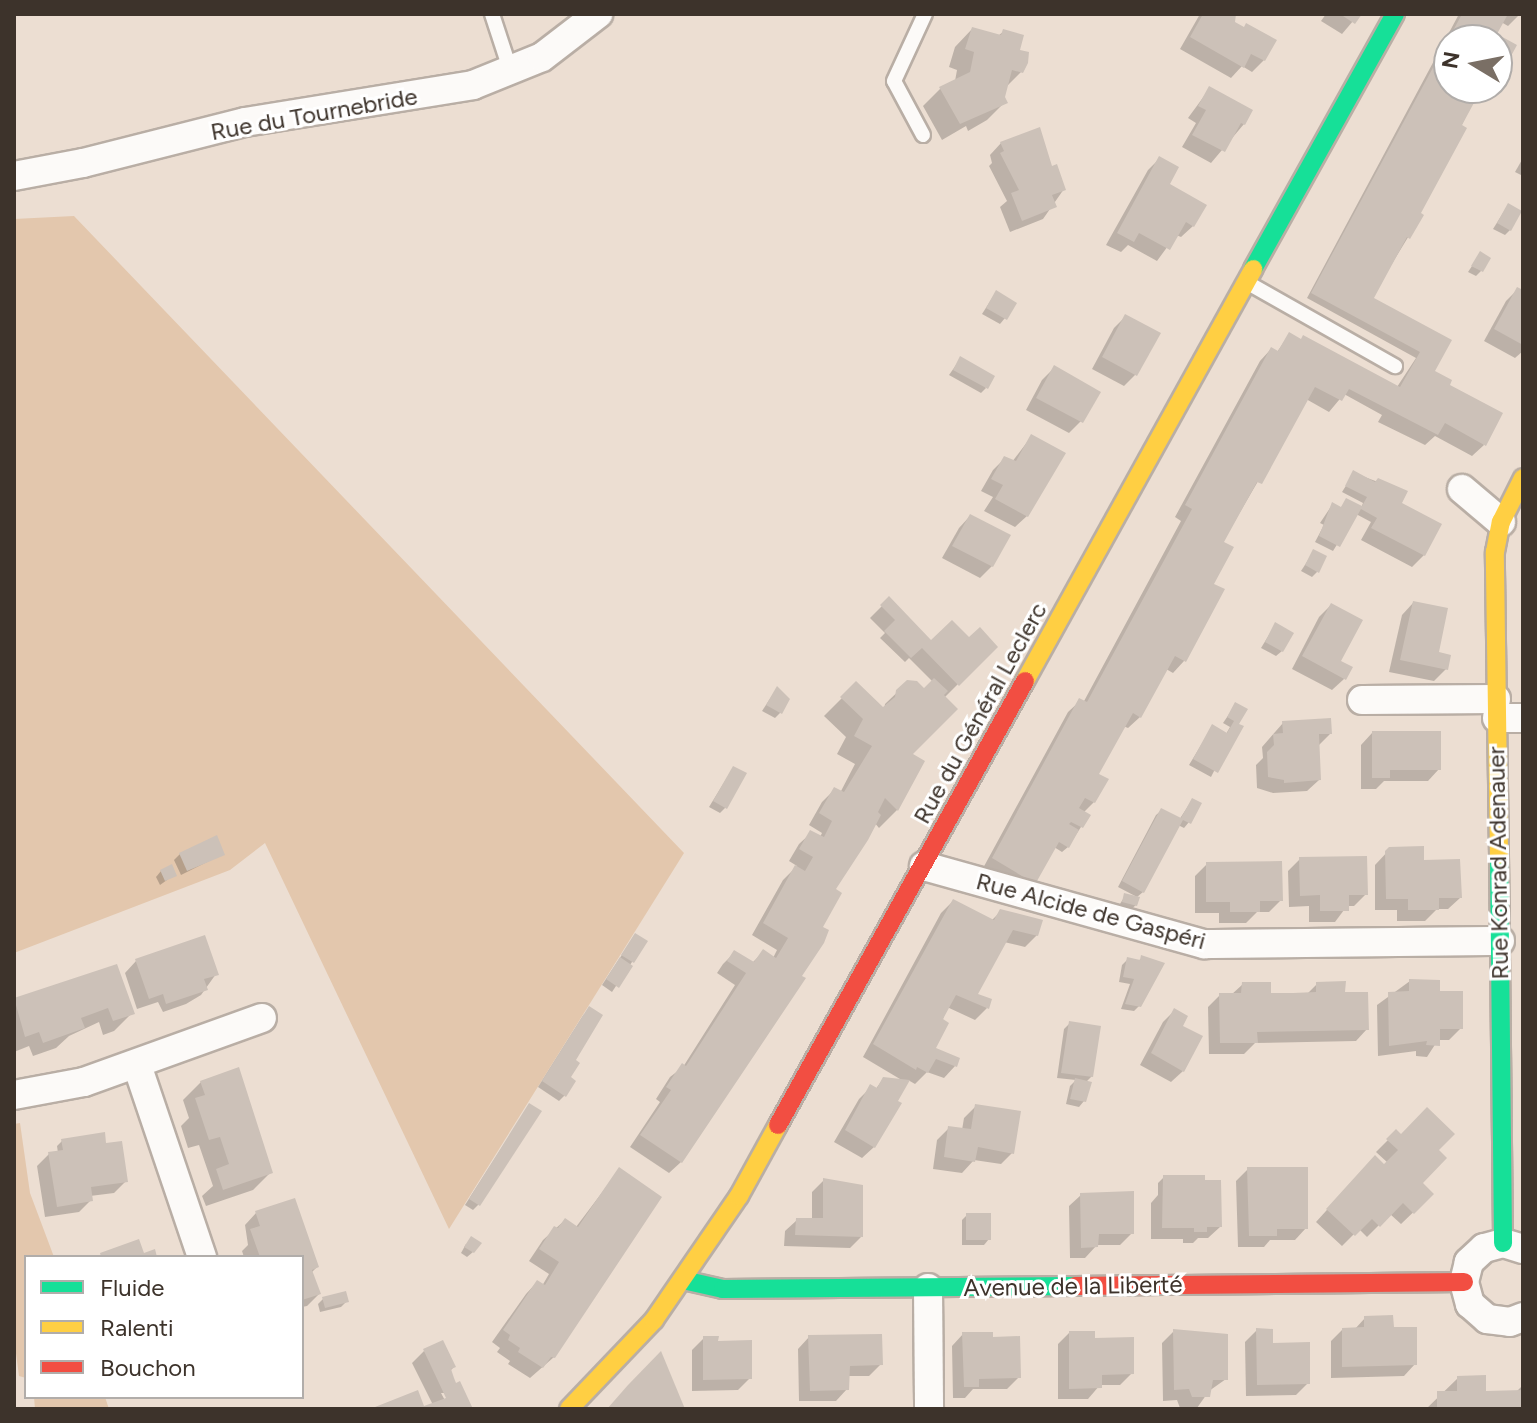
<!DOCTYPE html>
<meta charset="utf-8">
<style>
body{margin:0}
#map{position:relative;width:1537px;height:1423px;overflow:hidden;background:#ecded2;font-family:Figtree,sans-serif}
div>[style]{position:absolute}
.green>*{inset:0;background:#e3c7ad}
.shadow>*{inset:0;background:#0003}
.building>*{inset:0;background:#ccc1b8}
.roads{filter:drop-shadow(2px 0 #b9aea5) drop-shadow(-2px 0 #b9aea5) drop-shadow(0 2px #b9aea5) drop-shadow(0 -2px #b9aea5)}
.lane>*{height:14px;margin:-7px;padding:0 7px;transform-origin:7px;border-radius:7px;background:#fcfaf8}
.street>*{height:28px;margin:-14px;padding:0 14px;transform-origin:14px;border-radius:14px;background:#fcfaf8}
.fast>*{height:18px;margin:-9px;padding:0 9px;transform-origin:9px;border-radius:9px;background:#16e098}
.slow>*{height:18px;margin:-9px;padding:0 9px;transform-origin:9px;border-radius:9px;background:#ffcf43}
.jam>*{height:18px;margin:-9px;padding:0 9px;transform-origin:9px;border-radius:9px;background:#f24e42}
span{translate:-50% -50%;white-space:nowrap;text-align:center;line-height:1.15;-webkit-text-stroke:6px #fff;paint-order:stroke}
.street-label{font-size:24px;color:#3d332b}
.frame{position:absolute;inset:0;border:16px solid #3d332b;pointer-events:none}
.legend{position:absolute;left:24px;top:1255px;width:280px;height:144px;box-sizing:border-box;background:#fff;border:2px solid #b1adaa;margin:0;padding:10px 14px;list-style:none;font-size:24px;color:#3d332b}
.legend li{display:flex;align-items:center;gap:16px;height:40px}
.legend b{width:40px;border:2px solid #b1adaa}
.north{position:absolute;left:1433px;top:24px;width:80px;height:80px;box-sizing:border-box;background:#fff;border:2px solid #b1adaa;border-radius:50%;rotate:280deg;font-size:22px;font-weight:700;line-height:32px;text-align:center;color:#3d332b}
.north::after{content:'';display:block;margin:auto;width:28px;height:36px;background:#7a6f65;clip-path:polygon(50% 0,100% 100%,50% 72%,0 100%)}
</style>
<div id="map">
<div class="green">
<i style="clip-path:polygon(74px 216px,684px 853px,449px 1229px,265px 843px,230px 870px,14px 953px,14px 219px)"></i>
<i style="clip-path:polygon(20px 1123px,30px 1193px,54px 1257px,26px 1257px,26px 1378px,19px 1376px,14px 1338px,14px 1124px)"></i>
<i style="clip-path:polygon(34px 1397px,105px 1397px,109px 1409px,35px 1409px)"></i>
</div>
<div class="shadow">
<i style="clip-path:polygon(1200px 14px,1233px 14px,1231px 19px,1264px 60px,1252px 72px,1242px 66px,1231px 78px,1180px 49px)"></i>
<i style="clip-path:polygon(1326px 14px,1359px 14px,1342px 34px,1321px 21px)"></i>
<i style="clip-path:polygon(1459px 14px,1520px 14px,1508px 26px,1501px 22px,1494px 35px,1514px 46px,1497px 73px,1497px 40px,1449px 40px,1449px 88px,1480px 88px,1418px 214px,1421px 216px,1371px 298px,1449px 341px,1428px 379px,1447px 385px,1484px 445px,1472px 456px,1435px 436px,1425px 445px,1378px 422px,1382px 415px,1344px 394px,1329px 412px,1306px 399px,1222px 543px,1212px 585px,1184px 661px,1173px 673px,1166px 669px,1140px 717px,1128px 728px,1123px 726px,1096px 775px,1094px 802px,1083px 813px,1081px 827px,1068px 847px,1062px 852px,1054px 847px,1029px 881px,1022px 883px,1025px 876px,1013px 888px,982px 870px,1068px 712px,1080px 701px,1083px 703px,1181px 521px,1175px 517px,1260px 361px,1271px 349px,1277px 352px,1289px 335px,1397px 387px,1416px 358px,1307px 298px)"></i>
<i style="clip-path:polygon(972px 29px,998px 36px,1004px 31px,1018px 51px,1021px 72px,1005px 88px,1005px 102px,987px 120px,968px 131px,966px 126px,942px 140px,923px 106px,941px 88px,955px 81px,957px 70px,949px 67px,955px 47px)"></i>
<i style="clip-path:polygon(1210px 88px,1244px 124px,1211px 163px,1182px 147px,1196px 123px,1188px 118px)"></i>
<i style="clip-path:polygon(1001px 143px,1050px 169px,1064px 189px,1043px 219px,1010px 232px,1000px 207px,1007px 201px,989px 166px,992px 163px,990px 155px)"></i>
<i style="clip-path:polygon(1160px 158px,1167px 185px,1193px 226px,1181px 237px,1176px 235px,1157px 261px,1128px 245px,1121px 252px,1106px 245px,1148px 170px)"></i>
<i style="clip-path:polygon(1523px 158px,1523px 176px,1515px 172px)"></i>
<i style="clip-path:polygon(1508px 205px,1510px 230px,1505px 235px,1493px 229px)"></i>
<i style="clip-path:polygon(1480px 254px,1481px 271px,1476px 276px,1468px 272px)"></i>
<i style="clip-path:polygon(1518px 289px,1523px 292px,1523px 351px,1515px 358px,1484px 341px,1506px 301px)"></i>
<i style="clip-path:polygon(996px 292px,1005px 318px,1000px 324px,982px 314px)"></i>
<i style="clip-path:polygon(1126px 316px,1135px 375px,1124px 386px,1092px 369px,1114px 328px)"></i>
<i style="clip-path:polygon(961px 358px,986px 388px,981px 393px,949px 375px)"></i>
<i style="clip-path:polygon(1054px 368px,1081px 421px,1069px 433px,1026px 410px,1042px 380px)"></i>
<i style="clip-path:polygon(1031px 437px,1027px 516px,1015px 527px,984px 511px,993px 497px,981px 491px,993px 470px,1005px 458px,1012px 462px)"></i>
<i style="clip-path:polygon(1354px 473px,1394px 488px,1424px 555px,1412px 567px,1361px 540px,1371px 522px,1356px 514px,1333px 551px,1315px 542px,1324px 525px,1320px 523px,1332px 505px,1340px 509px,1347px 500px,1361px 508px,1363px 503px,1342px 492px)"></i>
<i style="clip-path:polygon(970px 516px,992px 566px,980px 578px,942px 558px,959px 528px)"></i>
<i style="clip-path:polygon(1314px 551px,1317px 572px,1312px 577px,1301px 571px)"></i>
<i style="clip-path:polygon(889px 599px,931px 643px,969px 640px,995px 647px,944px 698px,910px 754px,922px 762px,897px 810px,879px 828px,874px 822px,833px 889px,681px 1162px,669px 1173px,630px 1147px,660px 1102px,656px 1099px,670px 1077px,683px 1067px,735px 985px,717px 973px,723px 964px,735px 952px,752px 963px,763px 952px,773px 958px,777px 950px,752px 935px,783px 880px,797px 866px,789px 861px,799px 844px,811px 833px,820px 837px,822px 833px,809px 825px,822px 802px,834px 790px,840px 793px,855px 764px,837px 754px,846px 737px,824px 716px,856px 684px,884px 711px,885px 704px,908px 682px,924px 691px,933px 682px,909px 658px,905px 662px,880px 638px,885px 633px,870px 618px)"></i>
<i style="clip-path:polygon(1413px 603px,1446px 669px,1434px 681px,1389px 672px,1402px 615px)"></i>
<i style="clip-path:polygon(1331px 605px,1344px 679px,1332px 690px,1292px 669px,1319px 617px)"></i>
<i style="clip-path:polygon(1275px 625px,1282px 651px,1276px 656px,1261px 648px)"></i>
<i style="clip-path:polygon(777px 688px,780px 713px,775px 718px,762px 711px)"></i>
<i style="clip-path:polygon(1236px 704px,1245px 710px,1211px 777px,1189px 765px,1212px 727px,1226px 734px,1230px 727px,1223px 723px)"></i>
<i style="clip-path:polygon(1283px 723px,1330px 734px,1318px 746px,1319px 780px,1307px 791px,1273px 793px,1257px 788px,1256px 765px,1263px 758px,1262px 747px)"></i>
<i style="clip-path:polygon(1372px 733px,1439px 769px,1428px 781px,1384px 781px,1376px 789px,1361px 789px,1361px 745px)"></i>
<i style="clip-path:polygon(733px 768px,725px 808px,720px 813px,709px 807px)"></i>
<i style="clip-path:polygon(1192px 800px,1189px 822px,1184px 828px,1178px 825px,1143px 892px,1137px 897px,1118px 887px,1156px 815px,1162px 810px,1179px 820px)"></i>
<i style="clip-path:polygon(1390px 849px,1422px 862px,1460px 898px,1448px 909px,1437px 909px,1425px 921px,1397px 921px,1397px 910px,1375px 910px,1375px 865px)"></i>
<i style="clip-path:polygon(180px 854px,223px 854px,181px 875px,174px 860px)"></i>
<i style="clip-path:polygon(1300px 859px,1366px 894px,1354px 906px,1347px 906px,1335px 922px,1309px 922px,1309px 906px,1289px 907px,1288px 871px)"></i>
<i style="clip-path:polygon(1207px 864px,1281px 900px,1269px 912px,1257px 912px,1246px 923px,1219px 923px,1219px 913px,1195px 913px,1195px 876px)"></i>
<i style="clip-path:polygon(161px 871px,174px 875px,160px 885px,156px 877px)"></i>
<i style="clip-path:polygon(1125px 896px,1136px 905px,1130px 910px,1118px 907px)"></i>
<i style="clip-path:polygon(953px 901px,991px 921px,1001px 911px,1037px 935px,1025px 947px,1004px 942px,975px 995px,987px 1008px,975px 1020px,947px 1007px,933px 1049px,955px 1066px,944px 1078px,927px 1072px,915px 1084px,908px 1080px,874px 1147px,862px 1158px,834px 1142px,859px 1099px,871px 1087px,875px 1090px,883px 1079px,905px 1082px,863px 1057px,941px 913px)"></i>
<i style="clip-path:polygon(635px 935px,632px 962px,612px 992px,602px 985px)"></i>
<i style="clip-path:polygon(1142px 958px,1140px 1005px,1134px 1011px,1121px 1009px,1130px 984px,1119px 982px,1122px 965px,1128px 959px,1138px 961px)"></i>
<i style="clip-path:polygon(136px 961px,216px 974px,201px 995px,186px 1004px,163px 1012px,158px 1002px,137px 1009px,125px 973px)"></i>
<i style="clip-path:polygon(116px 966px,132px 1013px,114px 1031px,103px 1035px,99px 1022px,69px 1036px,56px 1048px,33px 1056px,29px 1046px,14px 1052px,14px 1000px)"></i>
<i style="clip-path:polygon(1410px 981px,1437px 993px,1461px 1028px,1449px 1040px,1438px 1040px,1427px 1057px,1416px 1056px,1416px 1051px,1378px 1056px,1377px 1005px)"></i>
<i style="clip-path:polygon(1243px 984px,1269px 995px,1306px 995px,1317px 984px,1343px 994px,1367px 1029px,1356px 1041px,1255px 1043px,1244px 1054px,1209px 1054px,1208px 1007px,1220px 995px,1231px 995px)"></i>
<i style="clip-path:polygon(1174px 1011px,1181px 1027px,1183px 1071px,1171px 1082px,1140px 1065px,1163px 1022px)"></i>
<i style="clip-path:polygon(584px 1014px,564px 1096px,559px 1101px,538px 1087px)"></i>
<i style="clip-path:polygon(1070px 1023px,1092px 1076px,1085px 1083px,1084px 1101px,1079px 1107px,1066px 1104px,1070px 1086px,1076px 1080px,1057px 1078px,1064px 1029px)"></i>
<i style="clip-path:polygon(201px 1082px,271px 1172px,253px 1190px,206px 1206px,202px 1196px,213px 1186px,199px 1145px,188px 1148px,181px 1126px,189px 1118px,183px 1100px)"></i>
<i style="clip-path:polygon(529px 1105px,478px 1205px,473px 1210px,465px 1205px)"></i>
<i style="clip-path:polygon(976px 1106px,1012px 1153px,1001px 1164px,974px 1160px,962px 1173px,933px 1169px,937px 1140px,949px 1128px,962px 1130px,964px 1118px)"></i>
<i style="clip-path:polygon(1396px 1132px,1436px 1150px,1420px 1183px,1424px 1202px,1401px 1224px,1390px 1214px,1367px 1237px,1359px 1229px,1342px 1246px,1316px 1222px,1363px 1170px,1384px 1167px,1388px 1163px,1376px 1152px)"></i>
<i style="clip-path:polygon(62px 1141px,126px 1181px,114px 1193px,90px 1196px,91px 1200px,79px 1212px,45px 1217px,37px 1166px,49px 1154px,58px 1153px,57px 1146px)"></i>
<i style="clip-path:polygon(1248px 1169px,1306px 1228px,1295px 1240px,1270px 1240px,1264px 1247px,1238px 1247px,1236px 1181px)"></i>
<i style="clip-path:polygon(619px 1170px,554px 1357px,530px 1378px,508px 1364px,510px 1361px,497px 1352px,500px 1348px,492px 1342px,526px 1294px,537px 1282px,542px 1286px,549px 1274px,529px 1261px,543px 1240px,565px 1220px,576px 1227px)"></i>
<i style="clip-path:polygon(1164px 1177px,1220px 1227px,1208px 1238px,1198px 1238px,1193px 1243px,1183px 1243px,1183px 1239px,1151px 1239px,1151px 1203px,1158px 1195px,1158px 1183px)"></i>
<i style="clip-path:polygon(824px 1180px,861px 1237px,850px 1248px,784px 1246px,785px 1231px,797px 1220px,812px 1220px,812px 1192px)"></i>
<i style="clip-path:polygon(1081px 1195px,1132px 1233px,1120px 1245px,1097px 1245px,1085px 1258px,1070px 1258px,1069px 1206px)"></i>
<i style="clip-path:polygon(256px 1213px,317px 1267px,311px 1273px,319px 1294px,307px 1306px,302px 1307px,302px 1257px,244px 1257px,242px 1251px,248px 1245px,245px 1225px)"></i>
<i style="clip-path:polygon(967px 1215px,989px 1239px,984px 1245px,962px 1245px,962px 1220px)"></i>
<i style="clip-path:polygon(466px 1244px,473px 1252px,467px 1257px,461px 1253px)"></i>
<i style="clip-path:polygon(323px 1299px,347px 1301px,341px 1307px,320px 1312px,318px 1304px)"></i>
<i style="clip-path:polygon(1365px 1318px,1392px 1329px,1415px 1364px,1404px 1376px,1331px 1378px,1331px 1341px,1342px 1330px,1354px 1330px)"></i>
<i style="clip-path:polygon(1257px 1330px,1308px 1383px,1296px 1395px,1246px 1396px,1245px 1342px)"></i>
<i style="clip-path:polygon(1173px 1332px,1226px 1379px,1209px 1391px,1197px 1408px,1180px 1408px,1177px 1400px,1163px 1401px,1162px 1343px)"></i>
<i style="clip-path:polygon(1069px 1333px,1093px 1340px,1132px 1373px,1120px 1385px,1100px 1385px,1088px 1399px,1058px 1399px,1058px 1344px)"></i>
<i style="clip-path:polygon(963px 1334px,1019px 1377px,1007px 1389px,973px 1389px,965px 1398px,953px 1398px,952px 1346px)"></i>
<i style="clip-path:polygon(809px 1337px,881px 1364px,869px 1376px,847px 1376px,847px 1389px,836px 1401px,799px 1401px,798px 1349px)"></i>
<i style="clip-path:polygon(704px 1338px,716px 1343px,750px 1378px,738px 1390px,692px 1391px,692px 1350px)"></i>
<i style="clip-path:polygon(evenodd,424px 1351px,454px 1367px,450px 1371px,454px 1385px,471px 1409px,376px 1409px,423px 1409px,433px 1405px,412px 1363px,424px 1351px,441px 1393px,446px 1393px,449px 1408px,441px 1393px)"></i>
<i style="clip-path:polygon(1458px 1378px,1485px 1393px,1516px 1392px,1523px 1385px,1523px 1409px,1426px 1409px)"></i>
</div>
<div class="building">
<i style="clip-path:polygon(1203px 14px,1236px 14px,1235px 22px,1244px 27px,1246px 23px,1277px 40px,1265px 61px,1251px 54px,1244px 68px,1190px 37px)"></i>
<i style="clip-path:polygon(1340px 14px,1362px 14px,1355px 24px)"></i>
<i style="clip-path:polygon(1462px 14px,1508px 14px,1497px 34px,1517px 45px,1504px 69px,1497px 65px,1497px 40px,1449px 40px,1449px 88px,1482px 88px,1462px 125px,1467px 128px,1421px 213px,1424px 215px,1410px 239px,1407px 237px,1374px 298px,1452px 340px,1435px 371px,1452px 380px,1450px 385px,1503px 413px,1486px 446px,1445px 423px,1438px 435px,1349px 389px,1342px 401px,1315px 387px,1262px 484px,1257px 482px,1224px 542px,1234px 547px,1214px 584px,1225px 589px,1186px 662px,1175px 656px,1141px 718px,1133px 713px,1099px 774px,1109px 779px,1095px 803px,1085px 798px,1079px 808px,1091px 815px,1083px 828px,1071px 822px,1069px 824px,1079px 830px,1069px 848px,1059px 842px,1037px 881px,1027px 879px,992px 858px,1079px 698px,1087px 702px,1192px 509px,1185px 505px,1271px 347px,1278px 351px,1289px 332px,1301px 339px,1303px 335px,1400px 387px,1420px 352px,1311px 293px)"></i>
<i style="clip-path:polygon(972px 27px,1001px 35px,1003px 29px,1024px 35px,1020px 50px,1029px 52px,1028px 63px,1023px 73px,1012px 70px,1005px 97px,1008px 103px,960px 124px,939px 87px,970px 72px,974px 52px,965px 49px)"></i>
<i style="clip-path:polygon(1209px 86px,1253px 110px,1245px 125px,1241px 123px,1225px 152px,1192px 135px,1206px 110px,1198px 106px)"></i>
<i style="clip-path:polygon(1040px 127px,1052px 166px,1057px 164px,1066px 190px,1052px 195px,1057px 207px,1022px 221px,1011px 193px,1019px 190px,1000px 153px,1004px 151px,1000px 142px)"></i>
<i style="clip-path:polygon(1159px 156px,1179px 167px,1170px 184px,1207px 205px,1194px 227px,1186px 222px,1170px 250px,1139px 233px,1134px 242px,1117px 233px)"></i>
<i style="clip-path:polygon(1508px 203px,1522px 211px,1511px 231px,1497px 223px)"></i>
<i style="clip-path:polygon(1480px 251px,1491px 258px,1483px 272px,1471px 266px)"></i>
<i style="clip-path:polygon(1517px 287px,1523px 290px,1523px 345px,1494px 329px)"></i>
<i style="clip-path:polygon(996px 290px,1017px 303px,1007px 320px,986px 308px)"></i>
<i style="clip-path:polygon(1125px 314px,1161px 333px,1137px 376px,1102px 357px)"></i>
<i style="clip-path:polygon(960px 356px,995px 376px,988px 389px,953px 370px)"></i>
<i style="clip-path:polygon(1054px 365px,1101px 392px,1083px 423px,1036px 398px)"></i>
<i style="clip-path:polygon(1031px 434px,1066px 453px,1028px 517px,995px 499px,1003px 485px,991px 479px,1004px 456px,1016px 461px)"></i>
<i style="clip-path:polygon(1353px 470px,1375px 482px,1378px 478px,1408px 491px,1402px 503px,1442px 524px,1425px 556px,1371px 528px,1377px 518px,1361px 509px,1340px 547px,1319px 536px,1332px 502px,1341px 507px,1346px 498px,1362px 506px,1367px 497px,1345px 486px)"></i>
<i style="clip-path:polygon(970px 514px,1011px 535px,993px 567px,952px 546px)"></i>
<i style="clip-path:polygon(1313px 549px,1327px 556px,1319px 573px,1305px 565px)"></i>
<i style="clip-path:polygon(889px 596px,931px 640px,952px 620px,969px 637px,980px 627px,998px 647px,959px 686px,922px 648px,911px 658px,884px 631px,895px 620px,880px 605px)"></i>
<i style="clip-path:polygon(1413px 601px,1448px 608px,1439px 652px,1451px 655px,1448px 670px,1400px 660px)"></i>
<i style="clip-path:polygon(1331px 603px,1363px 620px,1341px 661px,1353px 667px,1346px 680px,1302px 656px)"></i>
<i style="clip-path:polygon(1275px 622px,1294px 633px,1283px 652px,1265px 642px)"></i>
<i style="clip-path:polygon(934px 678px,948px 691px,944px 695px,958px 709px,913px 754px,925px 761px,898px 811px,885px 798px,878px 812px,881px 815px,868px 840px,836px 889px,842px 893px,823px 927px,829px 930px,824px 943px,802px 976px,806px 978px,682px 1163px,640px 1135px,671px 1090px,666px 1087px,682px 1063px,686px 1066px,746px 973px,727px 961px,734px 950px,754px 962px,763px 949px,776px 958px,788px 938px,763px 923px,795px 865px,805px 871px,813px 857px,799px 849px,810px 830px,824px 837px,832px 821px,819px 813px,834px 787px,844px 792px,872px 746px,854px 736px,863px 719px,840px 697px,856px 681px,883px 707px,895px 697px,896px 690px,907px 680px,917px 681px,924px 688px)"></i>
<i style="clip-path:polygon(777px 686px,790px 699px,782px 714px,766px 705px)"></i>
<i style="clip-path:polygon(1235px 702px,1248px 709px,1239px 724px,1244px 726px,1218px 773px,1193px 759px,1212px 724px,1227px 733px,1234px 721px,1227px 717px)"></i>
<i style="clip-path:polygon(1331px 718px,1332px 734px,1319px 734px,1321px 780px,1284px 783px,1284px 780px,1268px 777px,1267px 752px,1274px 745px,1273px 734px,1283px 733px,1282px 721px)"></i>
<i style="clip-path:polygon(1372px 731px,1441px 731px,1441px 770px,1390px 770px,1390px 778px,1372px 778px)"></i>
<i style="clip-path:polygon(733px 766px,747px 773px,727px 809px,713px 801px)"></i>
<i style="clip-path:polygon(1192px 798px,1202px 803px,1191px 824px,1183px 820px,1144px 893px,1122px 881px,1161px 808px,1181px 818px)"></i>
<i style="clip-path:polygon(217px 835px,225px 855px,187px 871px,179px 853px)"></i>
<i style="clip-path:polygon(1424px 846px,1424px 860px,1460px 859px,1462px 898px,1439px 898px,1439px 910px,1408px 910px,1408px 899px,1386px 899px,1385px 851px,1389px 847px)"></i>
<i style="clip-path:polygon(1367px 856px,1368px 895px,1349px 895px,1349px 911px,1320px 911px,1320px 895px,1300px 896px,1299px 857px)"></i>
<i style="clip-path:polygon(1282px 861px,1283px 901px,1260px 901px,1260px 912px,1230px 912px,1230px 902px,1206px 902px,1206px 862px)"></i>
<i style="clip-path:polygon(172px 864px,177px 876px,165px 881px,160px 870px)"></i>
<i style="clip-path:polygon(1124px 893px,1140px 897px,1137px 906px,1122px 902px)"></i>
<i style="clip-path:polygon(953px 899px,994px 920px,1000px 909px,1043px 920px,1038px 936px,1013px 930px,978px 994px,992px 999px,989px 1009px,956px 995px,943px 1019px,949px 1023px,936px 1048px,960px 1058px,957px 1067px,936px 1059px,928px 1073px,917px 1067px,916px 1070px,873px 1044px)"></i>
<i style="clip-path:polygon(635px 933px,648px 941px,634px 963px,621px 955px)"></i>
<i style="clip-path:polygon(205px 935px,219px 975px,204px 979px,208px 990px,166px 1004px,163px 994px,149px 999px,135px 959px)"></i>
<i style="clip-path:polygon(1141px 955px,1165px 963px,1141px 1007px,1125px 1004px,1134px 979px,1123px 977px,1127px 957px,1140px 960px)"></i>
<i style="clip-path:polygon(620px 957px,633px 966px,619px 988px,606px 979px)"></i>
<i style="clip-path:polygon(117px 964px,135px 1014px,113px 1021px,108px 1008px,81px 1018px,85px 1028px,43px 1043px,39px 1032px,25px 1037px,14px 998px)"></i>
<i style="clip-path:polygon(1409px 979px,1440px 980px,1440px 991px,1463px 991px,1463px 1029px,1440px 1029px,1440px 1046px,1426px 1045px,1427px 1041px,1389px 1046px,1388px 992px,1409px 991px)"></i>
<i style="clip-path:polygon(1346px 981px,1345px 992px,1368px 992px,1369px 1030px,1257px 1032px,1258px 1043px,1220px 1043px,1219px 993px,1241px 993px,1242px 982px,1271px 982px,1271px 993px,1293px 993px,1316px 992px,1316px 982px)"></i>
<i style="clip-path:polygon(589px 1006px,603px 1015px,576px 1060px,580px 1063px,571px 1077px,576px 1081px,566px 1097px,542px 1081px)"></i>
<i style="clip-path:polygon(1174px 1008px,1188px 1016px,1183px 1026px,1203px 1036px,1184px 1072px,1151px 1053px)"></i>
<i style="clip-path:polygon(1069px 1021px,1101px 1026px,1093px 1077px,1061px 1073px)"></i>
<i style="clip-path:polygon(239px 1067px,273px 1173px,223px 1190px,216px 1169px,229px 1164px,220px 1137px,209px 1140px,195px 1098px,205px 1095px,200px 1081px)"></i>
<i style="clip-path:polygon(883px 1077px,910px 1080px,898px 1101px,902px 1103px,875px 1148px,845px 1130px,870px 1084px,877px 1088px)"></i>
<i style="clip-path:polygon(1075px 1078px,1092px 1082px,1086px 1102px,1070px 1099px)"></i>
<i style="clip-path:polygon(529px 1103px,542px 1111px,480px 1206px,469px 1199px)"></i>
<i style="clip-path:polygon(975px 1104px,1021px 1111px,1014px 1154px,978px 1147px,975px 1162px,944px 1157px,948px 1126px,971px 1129px)"></i>
<i style="clip-path:polygon(1427px 1107px,1455px 1134px,1439px 1150px,1447px 1158px,1423px 1183px,1434px 1194px,1414px 1214px,1403px 1203px,1380px 1227px,1372px 1219px,1355px 1236px,1326px 1209px,1375px 1155px,1384px 1164px,1398px 1150px,1386px 1139px,1396px 1129px,1401px 1134px)"></i>
<i style="clip-path:polygon(105px 1132px,106px 1143px,122px 1141px,128px 1182px,91px 1187px,93px 1201px,57px 1207px,48px 1152px,63px 1150px,61px 1139px)"></i>
<i style="clip-path:polygon(619px 1167px,662px 1197px,555px 1358px,551px 1357px,543px 1368px,518px 1352px,520px 1348px,508px 1340px,510px 1335px,503px 1330px,537px 1280px,545px 1285px,559px 1262px,539px 1249px,554px 1226px,558px 1228px,565px 1218px,578px 1227px)"></i>
<i style="clip-path:polygon(1247px 1167px,1308px 1167px,1308px 1229px,1277px 1229px,1277px 1236px,1249px 1236px)"></i>
<i style="clip-path:polygon(1163px 1175px,1205px 1175px,1205px 1180px,1221px 1180px,1222px 1227px,1207px 1227px,1207px 1232px,1194px 1232px,1194px 1228px,1162px 1228px)"></i>
<i style="clip-path:polygon(823px 1178px,863px 1185px,863px 1237px,795px 1235px,796px 1218px,823px 1218px)"></i>
<i style="clip-path:polygon(1134px 1191px,1134px 1234px,1099px 1234px,1098px 1247px,1081px 1248px,1080px 1193px)"></i>
<i style="clip-path:polygon(295px 1198px,319px 1267px,312px 1270px,321px 1294px,302px 1300px,302px 1257px,260px 1257px,250px 1229px,260px 1226px,255px 1211px)"></i>
<i style="clip-path:polygon(966px 1213px,991px 1213px,991px 1240px,966px 1240px)"></i>
<i style="clip-path:polygon(471px 1236px,482px 1243px,474px 1253px,464px 1247px)"></i>
<i style="clip-path:polygon(139px 1239px,144px 1253px,155px 1249px,157px 1257px,101px 1257px,100px 1253px)"></i>
<i style="clip-path:polygon(346px 1291px,349px 1302px,325px 1308px,322px 1297px)"></i>
<i style="clip-path:polygon(1393px 1315px,1394px 1327px,1417px 1327px,1417px 1365px,1342px 1367px,1342px 1328px,1364px 1327px,1364px 1316px)"></i>
<i style="clip-path:polygon(1256px 1328px,1273px 1329px,1273px 1343px,1310px 1342px,1310px 1384px,1257px 1385px)"></i>
<i style="clip-path:polygon(1173px 1329px,1228px 1334px,1228px 1380px,1213px 1380px,1210px 1397px,1192px 1397px,1189px 1389px,1174px 1390px)"></i>
<i style="clip-path:polygon(1069px 1331px,1095px 1331px,1095px 1338px,1134px 1337px,1134px 1374px,1102px 1375px,1102px 1388px,1069px 1389px)"></i>
<i style="clip-path:polygon(962px 1332px,993px 1332px,993px 1337px,1020px 1336px,1021px 1378px,979px 1379px,979px 1387px,964px 1387px)"></i>
<i style="clip-path:polygon(882px 1334px,883px 1365px,850px 1366px,849px 1390px,810px 1391px,808px 1335px)"></i>
<i style="clip-path:polygon(703px 1336px,719px 1336px,718px 1341px,752px 1340px,752px 1379px,703px 1380px)"></i>
<i style="clip-path:polygon(443px 1340px,456px 1367px,451px 1369px,454px 1378px,456px 1383px,460px 1381px,473px 1409px,370px 1409px,418px 1390px,424px 1406px,446px 1398px,423px 1349px)"></i>
<i style="clip-path:polygon(661px 1351px,685px 1409px,607px 1409px,628px 1385px)"></i>
<i style="clip-path:polygon(1486px 1375px,1486px 1391px,1523px 1390px,1523px 1409px,1437px 1409px,1437px 1391px,1457px 1391px,1457px 1376px)"></i>
</div>
<div class="roads">
<div class="lane">
<i style="left:492px;top:14px;width:61px;rotate:71.9deg"></i>
<i style="left:923px;top:135px;width:61px;rotate:-118.2deg"></i>
<i style="left:894px;top:81px;width:74px;rotate:-65.2deg"></i>
<i style="left:1248px;top:283px;width:169px;rotate:29.5deg"></i>
</div>
<div class="street">
<i style="left:14px;top:176px;width:70px;rotate:-10.7deg"></i>
<i style="left:83px;top:163px;width:167px;rotate:-14.2deg"></i>
<i style="left:245px;top:122px;width:231px;rotate:-9.2deg"></i>
<i style="left:473px;top:85px;width:74px;rotate:-22.1deg"></i>
<i style="left:542px;top:57px;width:71px;rotate:-37.5deg"></i>
<i style="left:1462px;top:489px;width:51px;rotate:40.2deg"></i>
<i style="left:1362px;top:700px;width:134px;rotate:-0.4deg"></i>
<i style="left:1497px;top:718px;width:26px"></i>
<i style="left:924px;top:866px;width:291px;rotate:15.6deg"></i>
<i style="left:1204px;top:944px;width:296px;rotate:-0.6deg"></i>
<i style="left:137px;top:1065px;width:203px;rotate:71.3deg"></i>
<i style="left:14px;top:1095px;width:71px;rotate:-10.5deg"></i>
<i style="left:84px;top:1082px;width:189px;rotate:-19.8deg"></i>
<i style="left:1523px;top:1249px;width:21px;rotate:-163deg"></i>
<i style="left:1503px;top:1243px;width:20px;rotate:165deg"></i>
<i style="left:1484px;top:1248px;width:21px;rotate:137deg"></i>
<i style="left:1469px;top:1262px;width:21px;rotate:104deg"></i>
<i style="left:1464px;top:1282px;width:23px;rotate:75deg"></i>
<i style="left:1470px;top:1304px;width:23px;rotate:41deg"></i>
<i style="left:1487px;top:1319px;width:23px;rotate:7deg"></i>
<i style="left:1510px;top:1322px;width:14px;rotate:-21deg"></i>
<i style="left:928px;top:1288px;width:121px;rotate:89.5deg"></i>
</div>
<div class="fast">
<i style="left:1253px;top:269px;width:292px;rotate:-60.9deg"></i>
<i style="left:1499px;top:855px;width:388px;rotate:89.4deg"></i>
<i style="left:683px;top:1280px;width:41px;rotate:12.7deg"></i>
<i style="left:723px;top:1289px;width:352px;rotate:-0.5deg"></i>
</div>
<div class="slow">
<i style="left:1025px;top:681px;width:471px;rotate:-61deg"></i>
<i style="left:1499px;top:855px;width:303px;rotate:-90.8deg"></i>
<i style="left:1495px;top:552px;width:31px;rotate:-79deg"></i>
<i style="left:1501px;top:522px;width:49px;rotate:-63.4deg"></i>
<i style="left:569px;top:1409px;width:123px;rotate:-46.3deg"></i>
<i style="left:654px;top:1320px;width:150px;rotate:-55.6deg"></i>
<i style="left:739px;top:1196px;width:81px;rotate:-61.2deg"></i>
</div>
<div class="jam">
<i style="left:778px;top:1125px;width:508px;rotate:-60.91deg"></i>
<i style="left:1075px;top:1286px;width:389px;rotate:-0.6deg"></i>
</div>
</div>
<div class="street-label">
<span style="left:314px;top:114px;rotate:-10deg">Rue du Tournebride</span>
<span style="left:980px;top:713px;rotate:-61deg">Rue du Général Leclerc</span>
<span style="left:1498px;top:863px;rotate:-91deg">Rue Konrad Adenauer</span>
<span style="left:1091px;top:911px;rotate:15deg">Rue Alcide de Gaspéri</span>
<span style="left:1073px;top:1286px;rotate:-1deg">Avenue de la Liberté</span>
</div>
<div class="frame"></div>
<ul class="legend">
<li><b style="height:10px;background:#16e098"></b>Fluide</li>
<li><b style="height:10px;background:#ffcf43"></b>Ralenti</li>
<li><b style="height:10px;background:#f24e42"></b>Bouchon</li>
</ul>
<div class="north">N</div>
</div>
